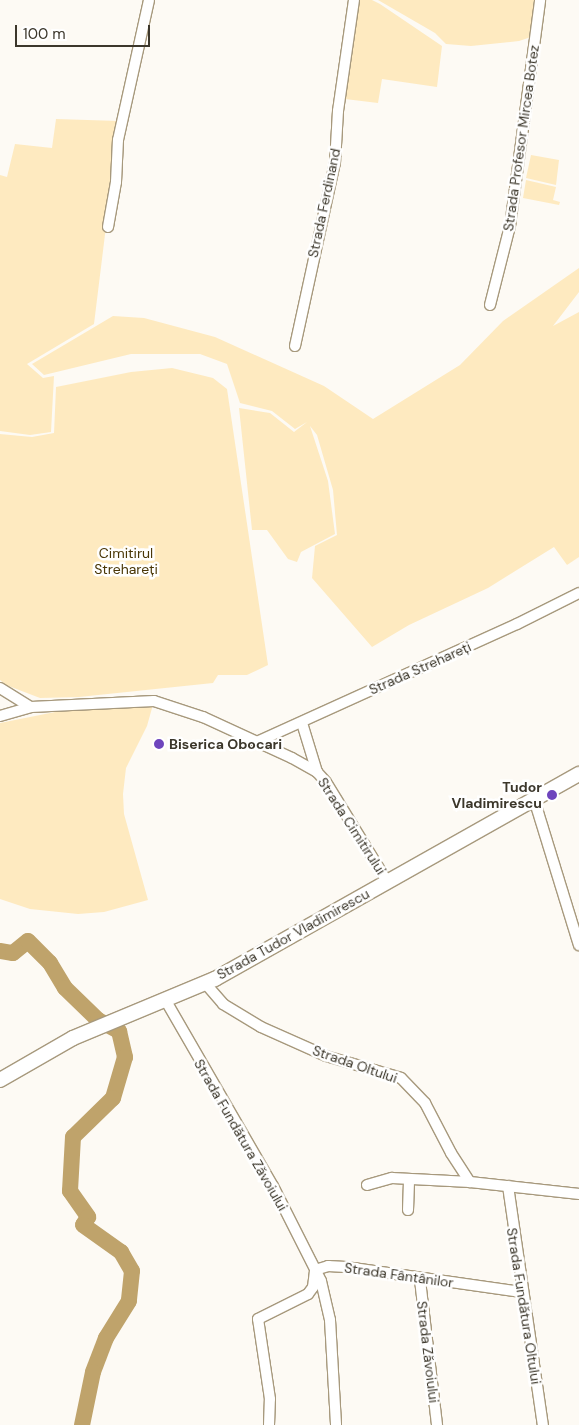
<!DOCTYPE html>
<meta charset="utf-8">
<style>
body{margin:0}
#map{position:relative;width:579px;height:1425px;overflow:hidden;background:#fdfaf4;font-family:"DM Sans",sans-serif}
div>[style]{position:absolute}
.green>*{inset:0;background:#feeac0}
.river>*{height:16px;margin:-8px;padding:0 8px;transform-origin:8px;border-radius:8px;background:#bfa36b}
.roads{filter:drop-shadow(1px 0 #a7997d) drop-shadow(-1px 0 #a7997d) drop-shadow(0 1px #a7997d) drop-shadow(0 -1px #a7997d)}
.street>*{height:10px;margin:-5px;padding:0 5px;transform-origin:5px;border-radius:5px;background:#fff}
.secondary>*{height:14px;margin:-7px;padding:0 7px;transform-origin:7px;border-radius:7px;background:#fff}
.dots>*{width:14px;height:14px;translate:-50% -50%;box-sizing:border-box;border:2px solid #fff;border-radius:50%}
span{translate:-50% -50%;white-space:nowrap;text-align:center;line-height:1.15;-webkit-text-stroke:5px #fff;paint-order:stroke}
.street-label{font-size:14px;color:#3c372b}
.park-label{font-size:14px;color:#4a3707}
.poi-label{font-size:14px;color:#3c372b;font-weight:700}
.left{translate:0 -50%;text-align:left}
.right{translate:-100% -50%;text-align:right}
.scale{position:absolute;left:15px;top:25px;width:135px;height:22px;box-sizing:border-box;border:2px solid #3c372b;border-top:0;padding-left:6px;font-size:15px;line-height:18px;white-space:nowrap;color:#3c372b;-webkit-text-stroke:4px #fff;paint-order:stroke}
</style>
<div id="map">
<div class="green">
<i style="clip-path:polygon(359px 0,372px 0,380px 4px,442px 46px,437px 87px,382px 79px,378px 103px,345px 99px)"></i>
<i style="clip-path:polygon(378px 0,534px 0,531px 37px,519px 41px,471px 46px,446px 44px,435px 33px)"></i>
<i style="clip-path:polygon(56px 119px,119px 121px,94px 324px,27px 364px,43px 378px,54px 376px,51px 432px,30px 435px,0 431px,0 175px,7px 177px,15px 144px,52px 148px)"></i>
<i style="clip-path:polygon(531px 155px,559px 160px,556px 185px,526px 178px)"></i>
<i style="clip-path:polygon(526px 180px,556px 187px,553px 200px,560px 202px,559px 205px,523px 198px)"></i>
<i style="clip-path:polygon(579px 268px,579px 292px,553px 326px,579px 312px,579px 557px,567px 565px,554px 547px,488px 588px,409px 625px,372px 647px,312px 578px,315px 546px,337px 535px,333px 490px,317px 435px,310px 426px,328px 481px,335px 534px,301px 552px,297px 562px,288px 559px,267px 530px,252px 530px,239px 408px,270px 413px,294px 432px,307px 422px,295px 429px,272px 411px,240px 403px,227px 364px,200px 354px,131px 354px,44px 375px,32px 364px,113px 316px,144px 318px,215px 337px,324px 386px,373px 419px,460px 365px,503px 321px)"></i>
<i style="clip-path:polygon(172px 368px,213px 378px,227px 389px,268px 665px,247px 675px,218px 675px,213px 683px,79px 697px,40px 698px,6px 685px,0 680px,0 434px,32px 437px,54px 433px,56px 387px,131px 372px)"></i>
<i style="clip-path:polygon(154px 701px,147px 726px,126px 768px,123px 794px,124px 814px,148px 900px,104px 912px,78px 914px,30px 909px,0 899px,0 723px,95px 704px)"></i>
</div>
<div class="river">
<i style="left:0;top:951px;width:13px;rotate:9deg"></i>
<i style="left:13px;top:953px;width:19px;rotate:-39deg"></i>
<i style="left:28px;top:941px;width:31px;rotate:45deg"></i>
<i style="left:50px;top:963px;width:29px;rotate:59deg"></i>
<i style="left:65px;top:988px;width:46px;rotate:44.1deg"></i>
<i style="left:98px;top:1020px;width:24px;rotate:28deg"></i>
<i style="left:119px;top:1031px;width:27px;rotate:77deg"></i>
<i style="left:125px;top:1057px;width:43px;rotate:106.3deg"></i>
<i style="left:113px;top:1098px;width:56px;rotate:135.7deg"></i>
<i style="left:73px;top:1137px;width:54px;rotate:93.2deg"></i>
<i style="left:70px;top:1191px;width:32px;rotate:55deg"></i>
<i style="left:88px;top:1217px;width:9px;rotate:122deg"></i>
<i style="left:83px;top:1225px;width:47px;rotate:35.4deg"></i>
<i style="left:121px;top:1252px;width:22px;rotate:60deg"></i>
<i style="left:132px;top:1271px;width:30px;rotate:96deg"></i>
<i style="left:129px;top:1301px;width:44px;rotate:121.9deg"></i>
<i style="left:106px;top:1338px;width:36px;rotate:111deg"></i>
<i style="left:93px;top:1372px;width:54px;rotate:101.7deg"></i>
</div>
<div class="roads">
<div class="street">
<i style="left:108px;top:227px;width:46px;rotate:-79.9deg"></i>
<i style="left:116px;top:182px;width:42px;rotate:-87.3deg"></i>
<i style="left:118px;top:140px;width:143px;rotate:-77.5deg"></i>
<i style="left:490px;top:305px;width:81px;rotate:-75.8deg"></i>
<i style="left:510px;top:226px;width:228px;rotate:-82.4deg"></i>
<i style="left:295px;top:346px;width:187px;rotate:-77.7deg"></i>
<i style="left:335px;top:163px;width:52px;rotate:-86.7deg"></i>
<i style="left:338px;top:111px;width:112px;rotate:-81.8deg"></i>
<i style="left:0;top:688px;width:36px;rotate:32deg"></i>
<i style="left:31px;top:707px;width:123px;rotate:-2.8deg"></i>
<i style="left:154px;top:701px;width:52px;rotate:18.1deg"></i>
<i style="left:203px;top:717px;width:98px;rotate:24.7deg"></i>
<i style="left:292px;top:758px;width:29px;rotate:29deg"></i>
<i style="left:317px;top:772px;width:13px;rotate:48deg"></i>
<i style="left:326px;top:782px;width:116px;rotate:58.4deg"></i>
<i style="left:0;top:716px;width:32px;rotate:-16deg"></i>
<i style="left:302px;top:723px;width:51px;rotate:73deg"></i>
<i style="left:259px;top:741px;width:283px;rotate:-24.4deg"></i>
<i style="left:517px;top:624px;width:69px;rotate:-26.6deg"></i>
<i style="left:534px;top:799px;width:153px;rotate:72.9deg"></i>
<i style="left:205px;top:983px;width:28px;rotate:49deg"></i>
<i style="left:223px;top:1004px;width:44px;rotate:31.2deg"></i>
<i style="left:261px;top:1027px;width:71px;rotate:24deg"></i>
<i style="left:326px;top:1056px;width:78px;rotate:16.3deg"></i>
<i style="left:401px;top:1078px;width:35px;rotate:46deg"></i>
<i style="left:425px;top:1103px;width:56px;rotate:62.5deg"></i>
<i style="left:451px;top:1153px;width:35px;rotate:57deg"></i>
<i style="left:470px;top:1182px;width:110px;rotate:6.3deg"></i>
<i style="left:166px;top:1001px;width:214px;rotate:60deg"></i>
<i style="left:273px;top:1186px;width:106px;rotate:63.2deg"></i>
<i style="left:321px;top:1281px;width:40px;rotate:77deg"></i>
<i style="left:330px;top:1320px;width:105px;rotate:86.7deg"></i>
<i style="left:367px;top:1185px;width:26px;rotate:-16deg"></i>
<i style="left:392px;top:1178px;width:78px;rotate:2.9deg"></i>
<i style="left:508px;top:1186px;width:242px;rotate:81.7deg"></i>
<i style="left:408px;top:1210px;width:30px;rotate:-88deg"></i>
<i style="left:315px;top:1270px;width:14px;rotate:-17deg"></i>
<i style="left:328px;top:1266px;width:18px;rotate:3deg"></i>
<i style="left:346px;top:1267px;width:177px;rotate:8.1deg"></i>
<i style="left:420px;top:1280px;width:146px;rotate:83.3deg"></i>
<i style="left:269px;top:1425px;width:26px;rotate:-88deg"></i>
<i style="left:270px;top:1399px;width:81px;rotate:-98.5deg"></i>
<i style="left:258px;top:1319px;width:56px;rotate:-26.6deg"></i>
<i style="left:308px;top:1294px;width:9px;rotate:-54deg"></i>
<i style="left:313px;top:1287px;width:16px;rotate:-83deg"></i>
</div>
<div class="secondary">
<i style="left:0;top:1080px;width:84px;rotate:-29.9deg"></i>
<i style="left:73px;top:1038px;width:154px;rotate:-22.6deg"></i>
<i style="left:215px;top:979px;width:418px;rotate:-29.4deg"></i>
</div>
</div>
<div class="dots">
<i style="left:159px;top:744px;background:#6e45bd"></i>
<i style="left:552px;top:795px;background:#6e45bd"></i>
</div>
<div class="street-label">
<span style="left:521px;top:138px;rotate:-82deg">Strada Profesor Mircea Botez</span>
<span style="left:324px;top:203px;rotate:-78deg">Strada Ferdinand</span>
<span style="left:420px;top:668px;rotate:-24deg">Strada Strehareți</span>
<span style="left:352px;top:826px;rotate:57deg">Strada Cimitirului</span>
<span style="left:293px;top:934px;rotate:-29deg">Strada Tudor Vladimirescu</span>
<span style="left:355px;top:1064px;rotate:19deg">Strada Oltului</span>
<span style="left:241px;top:1135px;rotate:60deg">Strada Fundătura Zăvoiului</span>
<span style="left:399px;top:1275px;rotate:8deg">Strada Fântânilor</span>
<span style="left:524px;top:1306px;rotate:81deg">Strada Fundătura Oltului</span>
<span style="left:428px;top:1352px;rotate:83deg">Strada Zăvoiului</span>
</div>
<div class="park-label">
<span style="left:126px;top:561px">Cimitirul<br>Strehareți</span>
</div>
<div class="poi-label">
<span class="left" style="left:169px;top:744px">Biserica Obocari</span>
<span class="right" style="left:542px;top:795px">Tudor<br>Vladimirescu</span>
</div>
<div class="scale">100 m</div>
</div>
